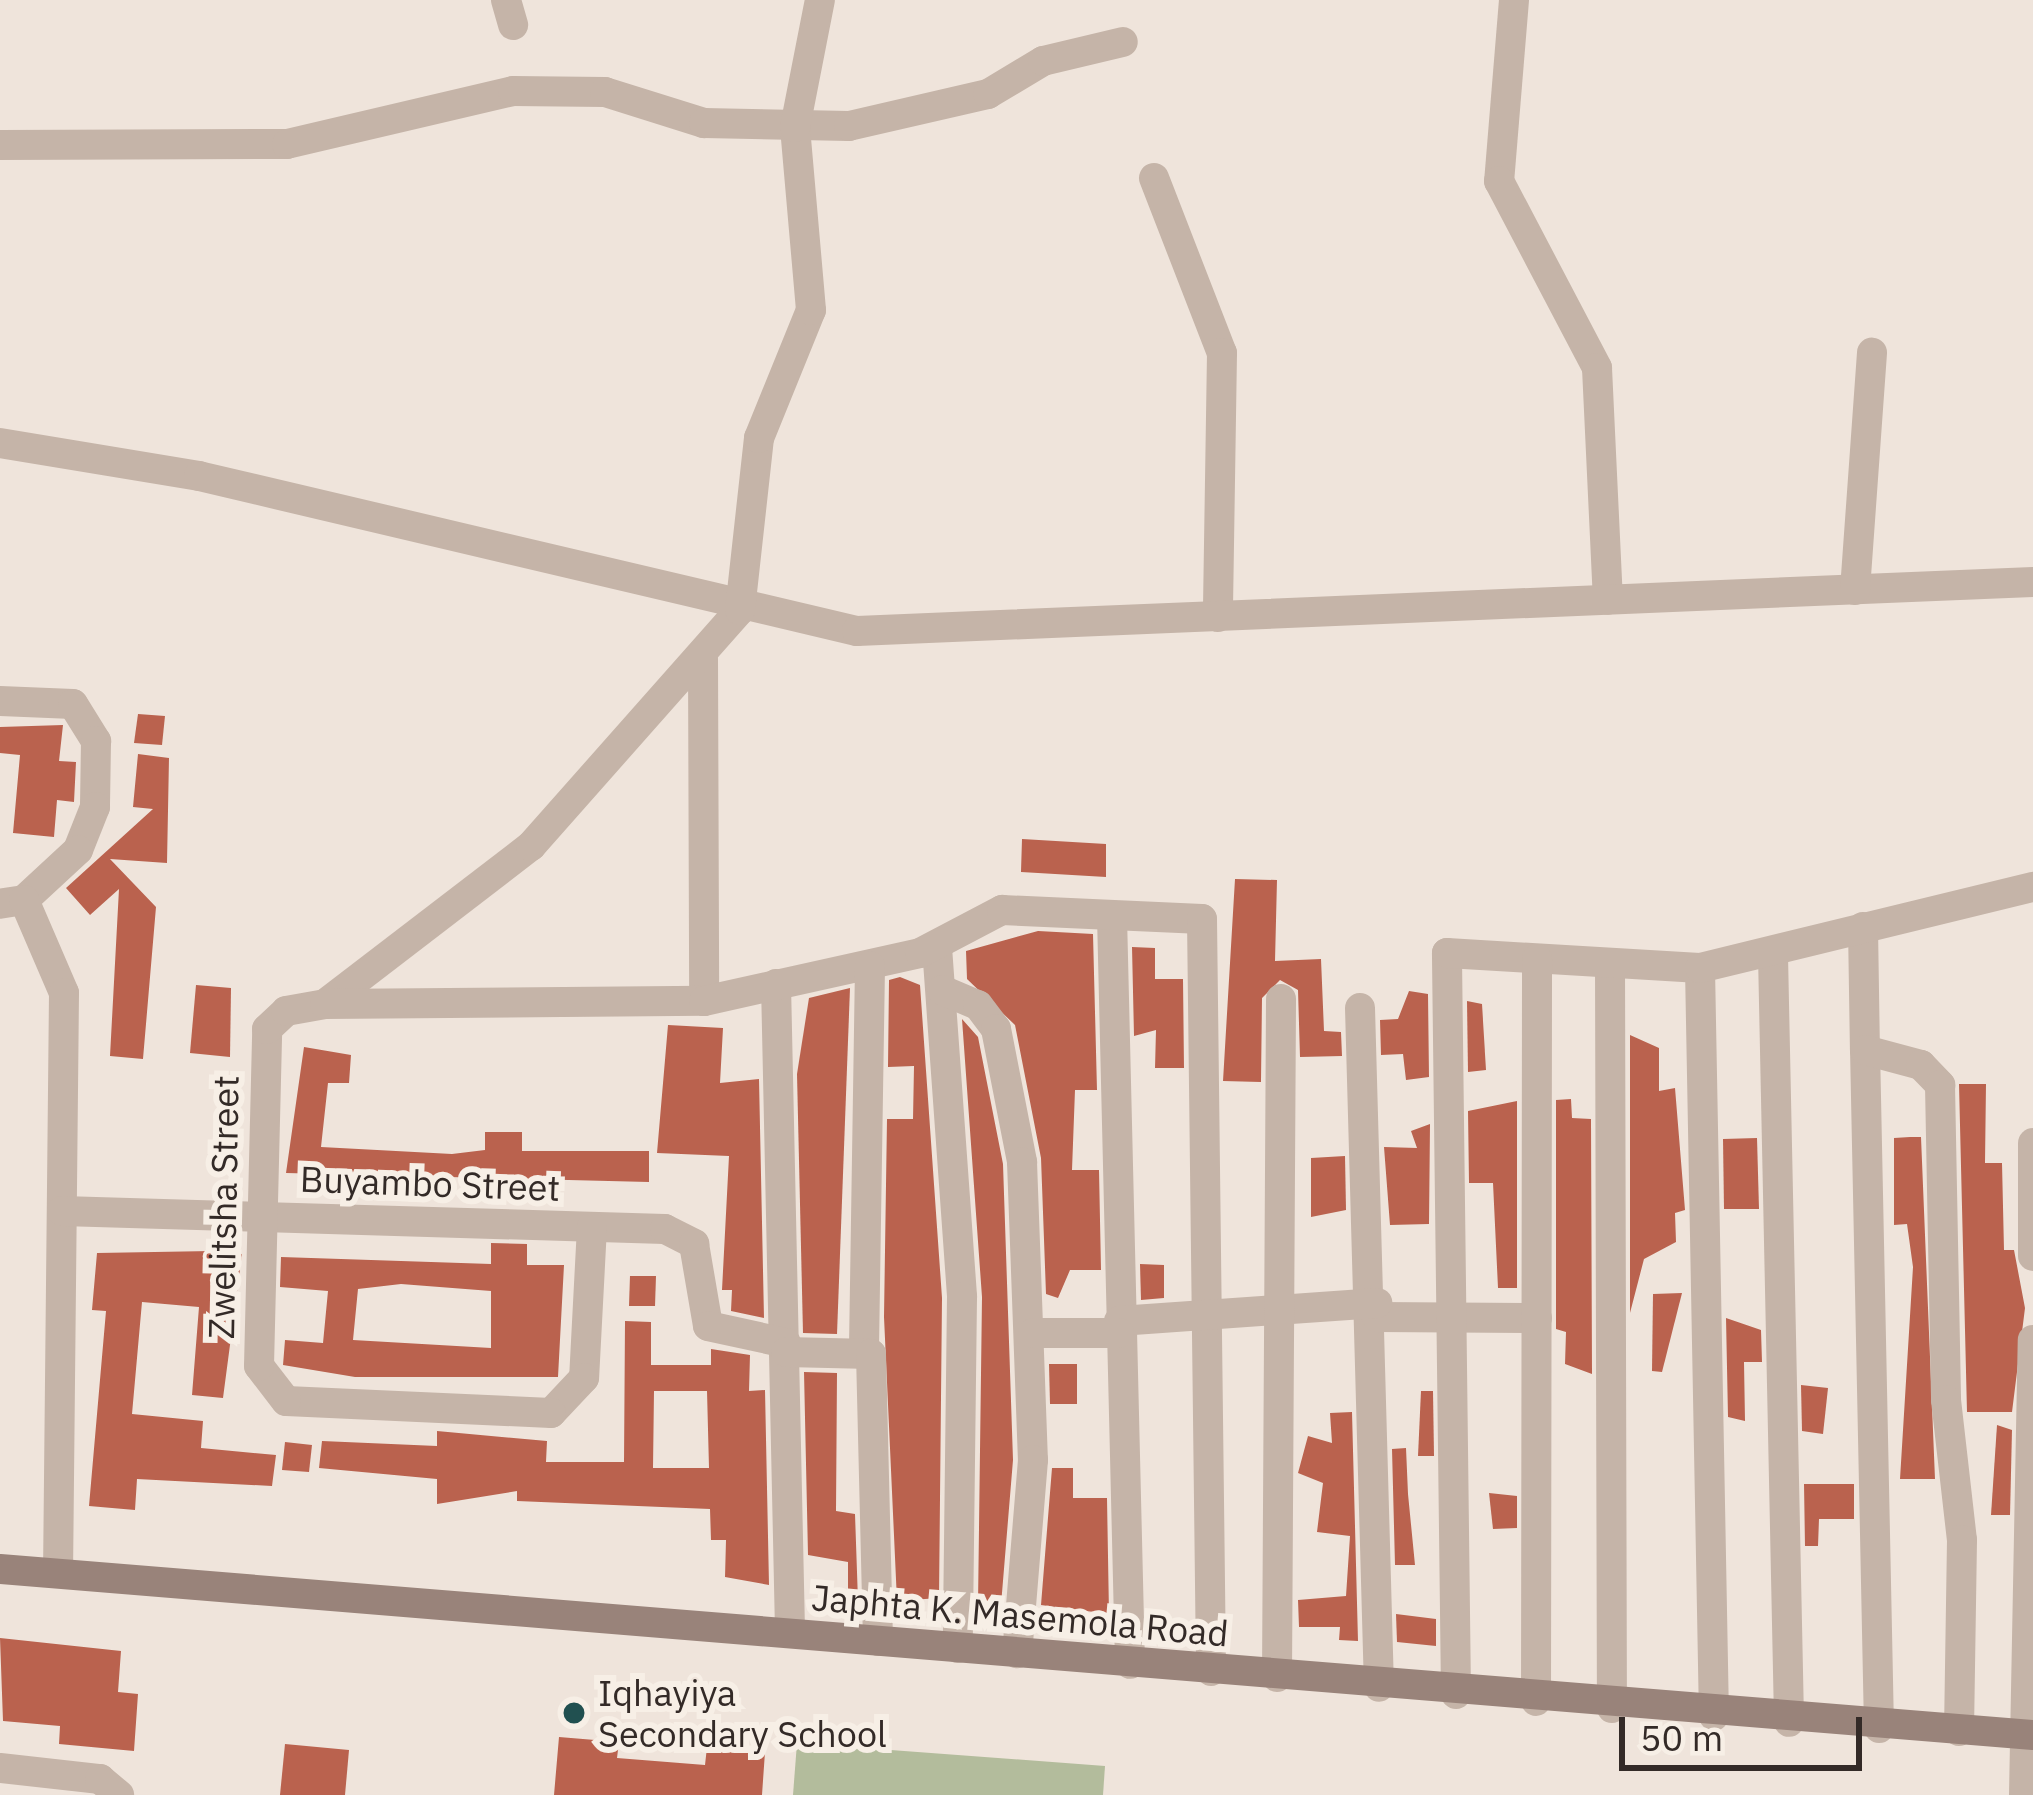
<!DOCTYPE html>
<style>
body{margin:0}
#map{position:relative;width:2033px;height:1795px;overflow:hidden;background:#efe4db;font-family:"IBM Plex Sans",sans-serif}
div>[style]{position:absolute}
.green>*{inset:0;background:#b3bc9c}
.building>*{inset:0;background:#ba624e}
.minor>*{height:30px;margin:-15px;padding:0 15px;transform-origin:15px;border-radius:15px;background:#c5b4a8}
.secondary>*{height:30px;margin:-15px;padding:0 15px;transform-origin:15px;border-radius:15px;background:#99837a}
.dots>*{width:33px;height:33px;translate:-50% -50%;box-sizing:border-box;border:6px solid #f7efe6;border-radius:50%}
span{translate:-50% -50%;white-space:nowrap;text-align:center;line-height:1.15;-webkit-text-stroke:12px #f7efe6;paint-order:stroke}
.street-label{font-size:36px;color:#332a27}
.poi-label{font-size:36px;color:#332a27}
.left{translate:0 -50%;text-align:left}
.scale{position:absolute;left:1619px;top:1717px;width:243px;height:54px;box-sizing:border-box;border:6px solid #332a27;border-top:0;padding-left:15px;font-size:36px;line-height:42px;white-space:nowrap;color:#332a27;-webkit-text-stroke:9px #f7efe6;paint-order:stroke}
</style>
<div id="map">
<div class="green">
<i style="clip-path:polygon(797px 1743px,1105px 1766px,1103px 1795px,793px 1795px)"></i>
</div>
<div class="building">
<i style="clip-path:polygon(138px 714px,165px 716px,162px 745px,134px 743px)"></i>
<i style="clip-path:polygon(63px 725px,59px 761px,76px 762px,74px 802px,57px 800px,54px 837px,13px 833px,20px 755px,0 753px,0 727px)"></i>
<i style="clip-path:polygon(138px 754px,169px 758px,167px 863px,110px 859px,156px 907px,143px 1059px,110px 1056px,119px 889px,90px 915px,66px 888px,153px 809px,133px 807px)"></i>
<i style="clip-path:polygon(1022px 839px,1106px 844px,1106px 877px,1021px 872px)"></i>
<i style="clip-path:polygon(1235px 879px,1277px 880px,1275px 961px,1321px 959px,1324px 1031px,1341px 1032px,1342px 1056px,1300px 1057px,1298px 990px,1280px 980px,1262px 998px,1261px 1082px,1223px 1081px)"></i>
<i style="clip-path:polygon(1038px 931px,1093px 934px,1097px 1090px,1075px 1090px,1072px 1170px,1099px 1170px,1101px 1270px,1070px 1270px,1058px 1298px,1046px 1294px,1041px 1158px,1015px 1025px,967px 979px,966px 951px)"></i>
<i style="clip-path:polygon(1132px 947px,1155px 948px,1155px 979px,1183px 979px,1184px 1068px,1155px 1068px,1156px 1030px,1134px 1036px)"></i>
<i style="clip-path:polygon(900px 977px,920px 985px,942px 1298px,939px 1598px,897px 1601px,884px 1317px,887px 1119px,913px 1119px,914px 1066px,888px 1067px,889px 980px)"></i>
<i style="clip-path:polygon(196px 985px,231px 988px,230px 1057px,190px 1053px)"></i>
<i style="clip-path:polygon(850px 988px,837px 1334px,803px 1333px,797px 1074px,809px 998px)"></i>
<i style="clip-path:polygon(1409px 991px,1428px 994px,1429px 1077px,1406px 1080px,1403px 1054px,1381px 1055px,1380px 1020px,1398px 1019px)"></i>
<i style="clip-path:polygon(1467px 1001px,1482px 1004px,1486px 1070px,1468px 1072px)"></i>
<i style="clip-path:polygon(962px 1019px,978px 1037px,1003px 1164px,1013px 1460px,1001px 1605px,978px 1605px,982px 1297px)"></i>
<i style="clip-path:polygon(668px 1025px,723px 1028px,720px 1083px,759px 1079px,764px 1318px,731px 1311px,732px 1290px,722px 1290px,729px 1156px,657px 1153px)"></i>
<i style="clip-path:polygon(1630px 1035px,1659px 1048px,1659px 1091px,1675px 1088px,1685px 1210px,1675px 1213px,1676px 1242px,1644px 1259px,1630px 1313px)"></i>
<i style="clip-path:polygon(304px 1047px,351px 1055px,349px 1083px,328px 1083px,321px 1147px,452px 1154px,485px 1150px,485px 1132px,522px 1132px,522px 1151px,649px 1151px,649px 1182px,286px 1173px)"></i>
<i style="clip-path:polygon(1959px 1084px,1986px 1084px,1985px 1163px,2002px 1163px,2004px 1250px,2014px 1250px,2025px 1308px,2012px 1412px,1967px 1412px)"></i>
<i style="clip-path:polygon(1571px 1099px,1572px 1118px,1591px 1119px,1592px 1374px,1565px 1364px,1566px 1332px,1556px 1329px,1556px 1100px)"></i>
<i style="clip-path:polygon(1517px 1101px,1517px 1288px,1498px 1288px,1493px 1183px,1469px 1183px,1468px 1111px)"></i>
<i style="clip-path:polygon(1430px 1124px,1429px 1224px,1390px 1225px,1384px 1147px,1417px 1148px,1411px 1131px)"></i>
<i style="clip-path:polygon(1910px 1137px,1921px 1137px,1935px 1479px,1900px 1479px,1913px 1267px,1907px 1224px,1894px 1225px,1894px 1138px)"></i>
<i style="clip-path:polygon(1757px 1138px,1759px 1209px,1724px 1209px,1723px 1139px)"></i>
<i style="clip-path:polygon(1345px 1156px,1346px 1210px,1311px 1217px,1311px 1158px)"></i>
<i style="clip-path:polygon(evenodd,491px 1243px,527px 1244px,527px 1265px,564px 1265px,558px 1377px,355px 1377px,283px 1365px,285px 1340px,323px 1343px,328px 1291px,280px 1287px,281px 1257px,491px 1264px,491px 1243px,401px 1284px,491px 1291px,491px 1348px,353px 1340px,358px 1289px,401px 1284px)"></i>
<i style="clip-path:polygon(212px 1251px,242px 1254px,223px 1398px,192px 1395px,199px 1307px,142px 1302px,132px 1414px,203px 1421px,201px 1448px,276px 1455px,272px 1486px,137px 1479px,135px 1510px,89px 1506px,106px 1311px,92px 1310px,97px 1253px)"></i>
<i style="clip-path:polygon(1140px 1264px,1164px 1265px,1164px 1298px,1141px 1300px)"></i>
<i style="clip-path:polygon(630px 1276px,656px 1276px,655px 1306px,629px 1306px)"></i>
<i style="clip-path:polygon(1682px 1293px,1662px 1372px,1652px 1371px,1653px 1294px)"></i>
<i style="clip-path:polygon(1726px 1318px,1761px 1330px,1762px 1362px,1744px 1362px,1745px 1421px,1728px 1417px)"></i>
<i style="clip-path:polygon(evenodd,625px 1321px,651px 1322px,651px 1365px,711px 1365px,711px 1349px,750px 1355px,749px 1391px,765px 1390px,769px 1585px,725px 1577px,726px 1540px,711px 1540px,710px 1509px,517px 1501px,517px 1491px,437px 1504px,437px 1479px,319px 1468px,322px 1441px,437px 1446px,437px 1431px,547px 1441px,546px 1462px,624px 1462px,625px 1321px,654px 1391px,707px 1391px,709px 1468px,653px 1468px,654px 1391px)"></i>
<i style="clip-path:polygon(1049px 1364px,1077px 1364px,1077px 1404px,1050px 1404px)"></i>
<i style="clip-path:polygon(804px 1372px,837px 1373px,836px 1511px,855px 1514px,858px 1601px,848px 1601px,848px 1562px,808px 1555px)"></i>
<i style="clip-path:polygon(1801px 1385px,1828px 1388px,1823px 1434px,1802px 1431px)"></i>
<i style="clip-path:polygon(1421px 1391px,1433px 1391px,1434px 1456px,1418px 1456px)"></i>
<i style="clip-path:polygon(1352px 1412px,1358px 1641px,1339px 1640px,1340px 1627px,1299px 1627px,1298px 1600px,1346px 1596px,1350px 1536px,1317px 1532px,1323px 1483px,1298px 1473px,1308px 1436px,1332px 1443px,1330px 1413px)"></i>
<i style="clip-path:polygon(1997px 1425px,2012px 1430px,2010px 1515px,1991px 1515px)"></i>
<i style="clip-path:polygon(285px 1442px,312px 1445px,309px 1472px,282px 1470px)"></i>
<i style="clip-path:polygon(1406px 1448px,1408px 1494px,1415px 1565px,1395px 1565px,1392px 1449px)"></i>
<i style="clip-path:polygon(1052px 1468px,1073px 1468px,1073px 1498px,1107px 1498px,1109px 1614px,1041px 1605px)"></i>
<i style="clip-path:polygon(1804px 1484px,1854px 1484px,1854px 1519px,1819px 1519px,1818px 1546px,1805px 1546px)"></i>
<i style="clip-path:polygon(1489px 1493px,1517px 1496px,1517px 1528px,1493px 1529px)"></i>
<i style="clip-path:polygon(1396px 1614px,1436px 1619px,1436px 1646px,1397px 1642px)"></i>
<i style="clip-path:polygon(0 1638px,121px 1651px,118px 1692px,138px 1694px,134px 1751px,59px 1744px,60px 1726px,3px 1721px)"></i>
<i style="clip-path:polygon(559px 1737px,619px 1742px,617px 1758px,705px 1765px,707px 1747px,765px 1752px,762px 1795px,554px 1795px)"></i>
<i style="clip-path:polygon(285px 1744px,349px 1750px,345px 1795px,280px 1795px)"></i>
</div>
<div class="minor">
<i style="left:506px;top:0;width:26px;rotate:74deg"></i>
<i style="left:1514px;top:0;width:182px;rotate:94.7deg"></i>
<i style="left:1499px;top:181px;width:211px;rotate:62.3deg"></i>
<i style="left:1597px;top:368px;width:232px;rotate:87.3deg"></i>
<i style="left:0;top:145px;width:287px;rotate:-0.2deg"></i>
<i style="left:287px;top:144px;width:232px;rotate:-13.2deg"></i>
<i style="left:513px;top:91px;width:92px;rotate:0.6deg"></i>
<i style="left:605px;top:92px;width:104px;rotate:17.4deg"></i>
<i style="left:704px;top:123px;width:145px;rotate:1.2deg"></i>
<i style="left:849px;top:126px;width:143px;rotate:-13deg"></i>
<i style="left:988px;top:94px;width:64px;rotate:-31deg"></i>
<i style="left:1043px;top:61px;width:82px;rotate:-13.4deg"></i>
<i style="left:1154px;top:178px;width:188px;rotate:68.8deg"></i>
<i style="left:1222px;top:353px;width:264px;rotate:90.9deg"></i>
<i style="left:0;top:443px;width:202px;rotate:9.4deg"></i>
<i style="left:199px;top:476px;width:676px;rotate:13.26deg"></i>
<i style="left:857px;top:631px;width:1177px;rotate:-2.39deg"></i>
<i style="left:1855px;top:590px;width:238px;rotate:-85.9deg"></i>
<i style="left:703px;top:659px;width:342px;rotate:89.8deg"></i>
<i style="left:0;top:701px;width:73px;rotate:2.4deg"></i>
<i style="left:73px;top:704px;width:44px;rotate:58.1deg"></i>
<i style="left:96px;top:741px;width:66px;rotate:90.9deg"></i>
<i style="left:95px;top:807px;width:46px;rotate:111.6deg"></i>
<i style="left:78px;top:850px;width:74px;rotate:137.2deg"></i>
<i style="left:24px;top:900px;width:24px;rotate:171deg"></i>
<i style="left:24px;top:900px;width:101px;rotate:66.7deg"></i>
<i style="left:64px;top:993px;width:579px;rotate:90.59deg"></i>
<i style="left:1112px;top:916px;width:748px;rotate:88.62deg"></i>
<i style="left:1863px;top:927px;width:123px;rotate:89.1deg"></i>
<i style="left:937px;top:947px;width:351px;rotate:85.9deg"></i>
<i style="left:962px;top:1297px;width:351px;rotate:90.7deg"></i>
<i style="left:1773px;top:955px;width:767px;rotate:88.8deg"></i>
<i style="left:1610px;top:964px;width:744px;rotate:89.85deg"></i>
<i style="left:1700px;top:968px;width:748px;rotate:88.93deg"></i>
<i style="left:776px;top:984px;width:649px;rotate:88.76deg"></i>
<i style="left:942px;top:990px;width:39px;rotate:23deg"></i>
<i style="left:978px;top:1005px;width:30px;rotate:53deg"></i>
<i style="left:996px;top:1029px;width:136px;rotate:78.9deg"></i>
<i style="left:1022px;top:1162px;width:298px;rotate:87.9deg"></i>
<i style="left:1033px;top:1460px;width:194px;rotate:94.7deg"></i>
<i style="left:325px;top:1004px;width:260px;rotate:-37.5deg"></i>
<i style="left:531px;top:846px;width:315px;rotate:-48.5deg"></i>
<i style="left:740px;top:610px;width:173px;rotate:-83.7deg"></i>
<i style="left:759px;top:438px;width:138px;rotate:-67.9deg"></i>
<i style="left:811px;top:310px;width:184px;rotate:-95deg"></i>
<i style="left:795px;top:127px;width:129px;rotate:-78.9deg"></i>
<i style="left:1360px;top:1008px;width:679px;rotate:88.4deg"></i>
<i style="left:2033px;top:1143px;width:113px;rotate:90deg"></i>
<i style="left:62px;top:1211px;width:603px;rotate:1.71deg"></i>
<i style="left:665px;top:1229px;width:33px;rotate:27deg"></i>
<i style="left:694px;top:1244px;width:83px;rotate:80.3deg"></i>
<i style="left:708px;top:1326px;width:80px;rotate:12.3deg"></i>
<i style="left:592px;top:1227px;width:151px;rotate:93deg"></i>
<i style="left:584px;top:1378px;width:48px;rotate:133.3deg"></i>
<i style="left:551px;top:1413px;width:265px;rotate:-177.4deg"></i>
<i style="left:286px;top:1401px;width:44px;rotate:-127.6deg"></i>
<i style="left:259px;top:1366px;width:337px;rotate:-88.6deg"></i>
<i style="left:267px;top:1029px;width:26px;rotate:-43deg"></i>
<i style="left:286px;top:1011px;width:40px;rotate:-10deg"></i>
<i style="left:325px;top:1004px;width:379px;rotate:-0.5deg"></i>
<i style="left:704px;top:1001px;width:221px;rotate:-12.5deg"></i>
<i style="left:920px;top:953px;width:93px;rotate:-27.7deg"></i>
<i style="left:1002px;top:910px;width:200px;rotate:2.6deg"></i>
<i style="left:1202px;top:919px;width:752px;rotate:89.31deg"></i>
<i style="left:1377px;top:1317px;width:160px;rotate:0.4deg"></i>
<i style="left:1119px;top:1321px;width:259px;rotate:-4deg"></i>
<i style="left:1033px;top:1333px;width:86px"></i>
<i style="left:864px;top:1348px;width:382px;rotate:-89.1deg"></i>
<i style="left:786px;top:1352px;width:85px;rotate:1.3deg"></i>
<i style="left:871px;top:1354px;width:287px;rotate:88.6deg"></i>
<i style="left:1277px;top:1677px;width:678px;rotate:-89.66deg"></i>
<i style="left:1456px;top:1694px;width:741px;rotate:-90.7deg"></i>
<i style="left:1447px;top:953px;width:253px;rotate:3.4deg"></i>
<i style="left:1700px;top:968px;width:343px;rotate:-13.7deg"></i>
<i style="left:1536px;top:1701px;width:742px;rotate:-89.92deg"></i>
<i style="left:1879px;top:1728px;width:678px;rotate:-91.18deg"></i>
<i style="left:1865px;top:1050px;width:58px;rotate:15deg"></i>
<i style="left:1921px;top:1065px;width:28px;rotate:46deg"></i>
<i style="left:1940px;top:1085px;width:315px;rotate:88.9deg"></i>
<i style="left:1946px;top:1400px;width:141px;rotate:83.5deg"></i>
<i style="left:1962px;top:1540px;width:191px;rotate:90.9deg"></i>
<i style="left:0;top:1768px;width:101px;rotate:6.3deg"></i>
<i style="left:100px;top:1779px;width:25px;rotate:40deg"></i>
<i style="left:2024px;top:1795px;width:455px;rotate:-88.9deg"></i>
</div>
<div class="secondary">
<i style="left:0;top:1569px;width:2040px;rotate:4.67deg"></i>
</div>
<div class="dots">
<i style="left:574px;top:1713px;background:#215050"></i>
</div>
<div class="street-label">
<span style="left:430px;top:1183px;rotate:2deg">Buyambo Street</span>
<span style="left:223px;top:1207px;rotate:-89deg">Zwelitsha Street</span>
<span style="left:1020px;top:1615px;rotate:5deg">Japhta K. Masemola Road</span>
</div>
<div class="poi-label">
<span class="left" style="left:598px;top:1713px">Iqhayiya<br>Secondary School</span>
</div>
<div class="scale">50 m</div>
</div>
